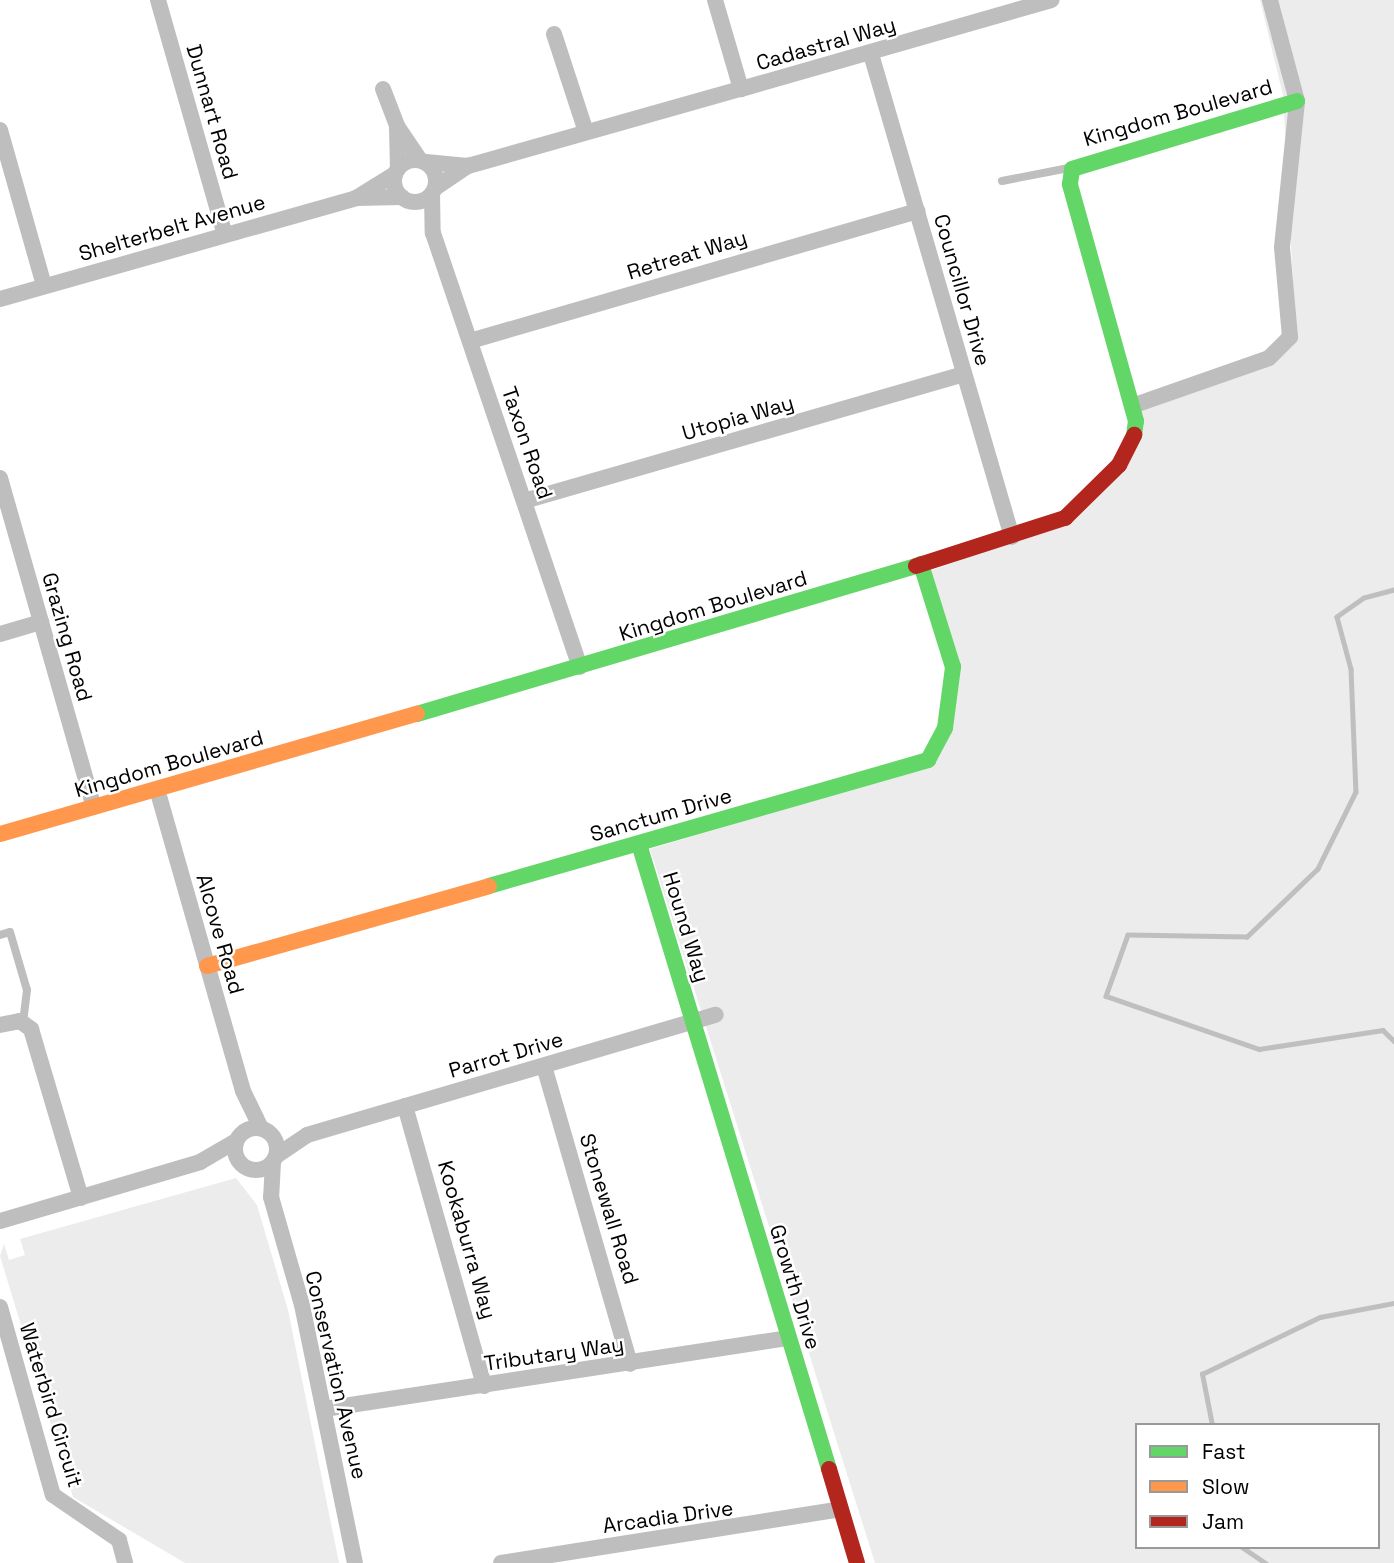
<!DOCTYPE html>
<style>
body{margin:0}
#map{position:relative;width:1394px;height:1563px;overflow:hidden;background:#fff;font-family:"Space Grotesk",sans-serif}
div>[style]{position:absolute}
.green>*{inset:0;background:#ececec}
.stream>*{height:4.5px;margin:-2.25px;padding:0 2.25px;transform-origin:2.25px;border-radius:2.25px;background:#bfbfbf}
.lane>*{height:8px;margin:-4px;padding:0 4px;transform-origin:4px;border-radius:4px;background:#bebebe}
.street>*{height:16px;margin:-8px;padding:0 8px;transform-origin:8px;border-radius:8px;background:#bebebe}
.street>.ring{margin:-8px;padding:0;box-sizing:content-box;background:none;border:16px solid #bebebe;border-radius:50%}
.fast>*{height:16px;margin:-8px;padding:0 8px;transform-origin:8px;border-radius:8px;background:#63d668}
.slow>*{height:16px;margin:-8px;padding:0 8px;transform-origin:8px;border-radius:8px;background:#ff974d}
.jam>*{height:16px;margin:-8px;padding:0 8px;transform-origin:8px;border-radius:8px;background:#b3261e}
span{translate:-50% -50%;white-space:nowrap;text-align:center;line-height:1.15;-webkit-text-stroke:5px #fff;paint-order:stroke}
.street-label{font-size:21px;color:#000}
.legend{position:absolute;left:1135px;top:1423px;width:245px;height:126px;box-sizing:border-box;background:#fff;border:2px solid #999;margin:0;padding:9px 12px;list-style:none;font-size:21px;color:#000}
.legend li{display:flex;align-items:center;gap:14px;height:35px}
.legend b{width:35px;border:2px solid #999}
</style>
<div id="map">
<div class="green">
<i style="clip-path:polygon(evenodd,1260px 0,1394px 0,1394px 1563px,875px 1563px,650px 849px,930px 766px,957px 670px,927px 572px,1068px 521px,1123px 467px,1137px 409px,1296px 339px,1283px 95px,1260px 0,1137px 1425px,1378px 1425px,1378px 1547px,1137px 1547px,1137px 1425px)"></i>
<i style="clip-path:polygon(236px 1178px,257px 1205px,288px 1310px,339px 1563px,185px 1563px,73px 1497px,0 1256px,4px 1244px,9px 1260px,25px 1255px,20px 1239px)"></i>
</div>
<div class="stream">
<i style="left:1394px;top:590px;width:31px;rotate:165deg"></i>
<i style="left:1364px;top:598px;width:33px;rotate:145deg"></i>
<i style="left:1337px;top:617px;width:54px;rotate:74.9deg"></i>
<i style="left:1351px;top:669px;width:123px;rotate:87.7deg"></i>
<i style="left:1356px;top:792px;width:86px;rotate:116.3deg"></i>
<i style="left:1318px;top:869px;width:98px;rotate:136.2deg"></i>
<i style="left:1247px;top:937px;width:119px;rotate:-179deg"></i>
<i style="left:1128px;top:935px;width:65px;rotate:109.8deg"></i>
<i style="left:1106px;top:996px;width:162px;rotate:19.1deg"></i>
<i style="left:1259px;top:1049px;width:125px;rotate:-8.7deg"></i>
<i style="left:1383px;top:1030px;width:16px;rotate:45deg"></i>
<i style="left:1212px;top:1425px;width:52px;rotate:-101.1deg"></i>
<i style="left:1202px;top:1374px;width:131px;rotate:-25.8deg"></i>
<i style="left:1320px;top:1317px;width:75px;rotate:-10.7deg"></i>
<i style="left:1242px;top:1547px;width:29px;rotate:34deg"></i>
</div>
<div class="lane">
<i style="left:1002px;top:181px;width:68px;rotate:-11deg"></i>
<i style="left:0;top:935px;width:10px;rotate:-17deg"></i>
<i style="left:10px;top:932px;width:60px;rotate:73.7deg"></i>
<i style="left:27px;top:990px;width:32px;rotate:97deg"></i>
</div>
<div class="street">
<i style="left:158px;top:0;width:244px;rotate:74.1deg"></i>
<i style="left:715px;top:0;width:93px;rotate:73.7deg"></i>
<i style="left:741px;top:89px;width:323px;rotate:-16deg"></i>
<i style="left:554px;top:34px;width:103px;rotate:71.9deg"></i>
<i style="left:871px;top:54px;width:503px;rotate:73.73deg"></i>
<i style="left:383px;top:89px;width:40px;rotate:69deg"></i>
<i style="left:397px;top:126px;width:41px;rotate:55.9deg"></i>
<i style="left:397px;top:126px;width:43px;rotate:88.7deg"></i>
<i style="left:0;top:130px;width:162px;rotate:74.2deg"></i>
<i class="ring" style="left:394px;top:160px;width:26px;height:26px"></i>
<i style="left:426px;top:162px;width:42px;rotate:5.4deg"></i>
<i style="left:435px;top:188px;width:40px;rotate:-34deg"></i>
<i style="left:468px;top:166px;width:284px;rotate:-15.8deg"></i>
<i style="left:432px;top:194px;width:39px;rotate:89deg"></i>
<i style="left:433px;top:233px;width:458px;rotate:71.3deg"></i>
<i style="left:356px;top:198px;width:46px;rotate:-1.2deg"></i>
<i style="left:0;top:299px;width:370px;rotate:-15.8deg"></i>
<i style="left:356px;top:198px;width:46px;rotate:-31.6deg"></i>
<i style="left:470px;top:341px;width:466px;rotate:-16.2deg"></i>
<i style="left:1132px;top:406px;width:145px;rotate:-19.3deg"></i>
<i style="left:1269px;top:358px;width:30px;rotate:-45deg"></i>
<i style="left:1290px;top:337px;width:90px;rotate:-95.1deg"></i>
<i style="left:1282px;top:247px;width:147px;rotate:-84.1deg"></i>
<i style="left:1297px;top:101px;width:105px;rotate:-105deg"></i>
<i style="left:0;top:478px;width:342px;rotate:74.1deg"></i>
<i style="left:524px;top:501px;width:458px;rotate:-16.1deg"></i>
<i style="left:0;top:634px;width:43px;rotate:-16.3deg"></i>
<i style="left:157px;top:789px;width:314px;rotate:74.1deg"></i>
<i style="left:243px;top:1091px;width:41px;rotate:64.1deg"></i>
<i style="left:0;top:1025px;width:20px;rotate:-11deg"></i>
<i style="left:20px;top:1021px;width:14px;rotate:36deg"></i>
<i style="left:31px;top:1029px;width:176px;rotate:73.5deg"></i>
<i style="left:544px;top:1066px;width:310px;rotate:73.9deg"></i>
<i style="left:405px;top:1106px;width:291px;rotate:74.2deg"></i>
<i class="ring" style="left:235px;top:1128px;width:26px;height:26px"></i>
<i style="left:276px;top:1156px;width:37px;rotate:-34deg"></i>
<i style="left:307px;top:1135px;width:426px;rotate:-16.4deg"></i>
<i style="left:273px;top:1162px;width:35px;rotate:93deg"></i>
<i style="left:271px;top:1197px;width:112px;rotate:74deg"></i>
<i style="left:302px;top:1305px;width:263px;rotate:78.4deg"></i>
<i style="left:0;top:1221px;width:209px;rotate:-16.4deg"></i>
<i style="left:200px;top:1162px;width:42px;rotate:-30.3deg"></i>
<i style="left:0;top:1307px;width:195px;rotate:74.3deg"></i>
<i style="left:53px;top:1495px;width:80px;rotate:34.3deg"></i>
<i style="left:119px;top:1540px;width:24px;rotate:75deg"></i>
<i style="left:324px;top:1409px;width:470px;rotate:-8.7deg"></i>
<i style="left:501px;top:1563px;width:344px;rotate:-9deg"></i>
</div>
<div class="fast">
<i style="left:1134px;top:435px;width:14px;rotate:-82deg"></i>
<i style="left:1136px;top:421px;width:246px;rotate:-105.6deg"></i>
<i style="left:1070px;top:184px;width:15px;rotate:-82deg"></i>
<i style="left:1072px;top:169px;width:235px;rotate:-16.8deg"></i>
<i style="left:417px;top:714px;width:520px;rotate:-16.52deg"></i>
<i style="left:639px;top:844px;width:653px;rotate:73.09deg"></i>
<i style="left:489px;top:886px;width:457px;rotate:-16deg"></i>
<i style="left:928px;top:760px;width:36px;rotate:-62deg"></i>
<i style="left:945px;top:728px;width:62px;rotate:-82.5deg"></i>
<i style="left:953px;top:667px;width:108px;rotate:-107.3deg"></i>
</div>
<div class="slow">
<i style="left:0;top:834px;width:434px;rotate:-16.1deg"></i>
<i style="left:207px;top:966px;width:293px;rotate:-15.8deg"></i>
</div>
<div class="jam">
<i style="left:916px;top:566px;width:157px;rotate:-17.9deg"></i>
<i style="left:1065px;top:518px;width:76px;rotate:-44.5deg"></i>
<i style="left:1119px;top:465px;width:34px;rotate:-63deg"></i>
<i style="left:829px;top:1469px;width:98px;rotate:73.4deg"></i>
</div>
<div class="street-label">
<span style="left:826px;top:44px;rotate:-16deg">Cadastral Way</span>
<span style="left:212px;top:112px;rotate:74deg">Dunnart Road</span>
<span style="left:1178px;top:113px;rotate:-16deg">Kingdom Boulevard</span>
<span style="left:172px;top:228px;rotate:-16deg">Shelterbelt Avenue</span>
<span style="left:687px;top:255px;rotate:-17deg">Retreat Way</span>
<span style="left:962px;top:290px;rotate:74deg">Councillor Drive</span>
<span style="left:738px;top:418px;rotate:-16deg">Utopia Way</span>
<span style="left:527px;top:443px;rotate:71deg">Taxon Road</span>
<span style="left:713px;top:606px;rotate:-17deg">Kingdom Boulevard</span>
<span style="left:67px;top:637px;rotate:74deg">Grazing Road</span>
<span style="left:169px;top:764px;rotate:-16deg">Kingdom Boulevard</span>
<span style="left:661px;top:815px;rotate:-16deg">Sanctum Drive</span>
<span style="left:686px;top:927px;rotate:73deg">Hound Way</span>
<span style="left:220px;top:934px;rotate:74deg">Alcove Road</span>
<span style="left:506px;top:1055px;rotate:-16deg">Parrot Drive</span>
<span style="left:609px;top:1209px;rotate:73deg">Stonewall Road</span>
<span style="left:467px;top:1240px;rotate:74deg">Kookaburra Way</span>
<span style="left:795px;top:1287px;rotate:73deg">Growth Drive</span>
<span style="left:554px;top:1354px;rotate:-8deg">Tributary Way</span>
<span style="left:336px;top:1375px;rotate:77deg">Conservation Avenue</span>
<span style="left:51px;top:1405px;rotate:73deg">Waterbird Circuit</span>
<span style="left:668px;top:1517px;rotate:-8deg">Arcadia Drive</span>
</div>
<ul class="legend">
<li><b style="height:9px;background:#63d668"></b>Fast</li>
<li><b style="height:9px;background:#ff974d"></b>Slow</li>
<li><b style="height:9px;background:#b3261e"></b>Jam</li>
</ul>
</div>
